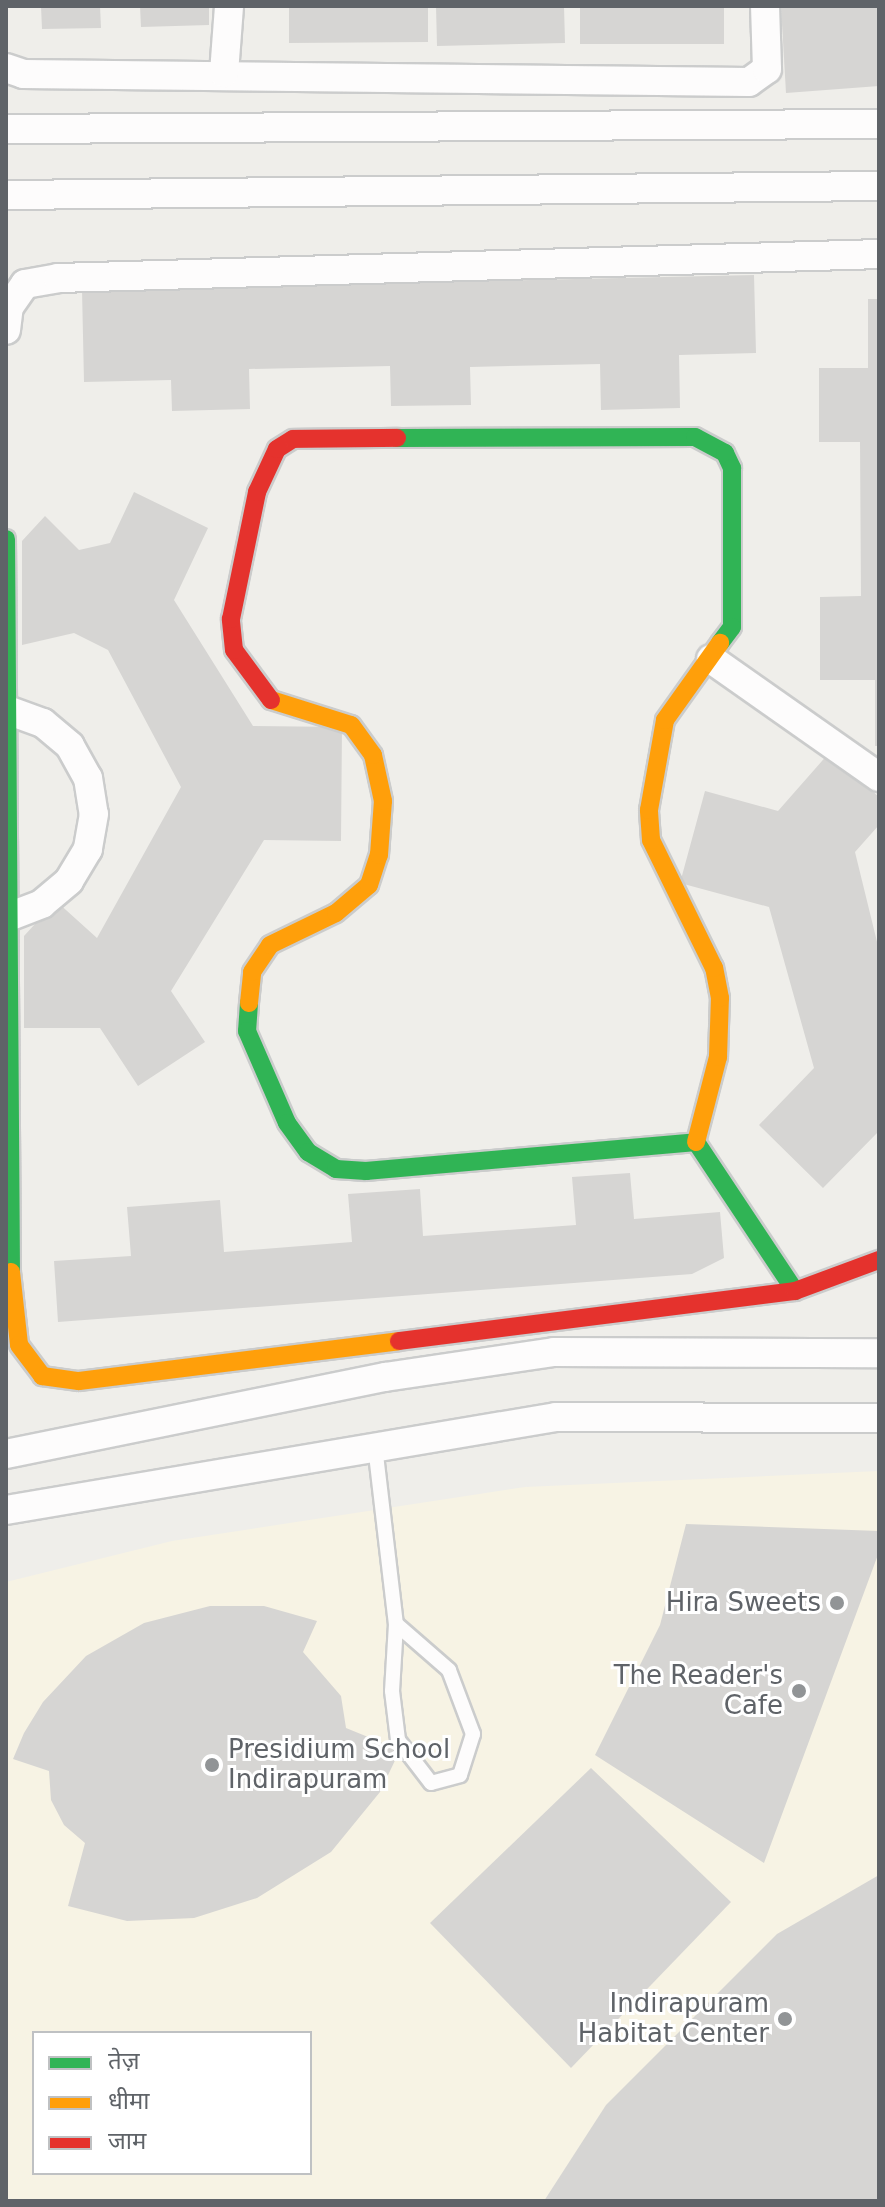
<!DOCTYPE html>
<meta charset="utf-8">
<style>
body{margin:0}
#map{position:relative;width:885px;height:2207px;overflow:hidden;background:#efeeea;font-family:"DejaVu Sans","Noto Sans Devanagari",sans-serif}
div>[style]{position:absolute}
.commercial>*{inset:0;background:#f7f3e4}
.building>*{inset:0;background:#d6d5d3}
.roads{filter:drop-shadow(2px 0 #cbcccc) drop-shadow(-2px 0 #cbcccc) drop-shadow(0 2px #cbcccc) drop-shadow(0 -2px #cbcccc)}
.lane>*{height:14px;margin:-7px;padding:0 7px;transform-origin:7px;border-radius:7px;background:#fdfcfc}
.street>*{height:28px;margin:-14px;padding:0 14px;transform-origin:14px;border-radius:14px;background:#fdfcfc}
.fast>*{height:18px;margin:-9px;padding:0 9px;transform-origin:9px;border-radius:9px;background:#30b455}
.slow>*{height:18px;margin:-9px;padding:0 9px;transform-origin:9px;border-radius:9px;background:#ff9f0a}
.jam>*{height:18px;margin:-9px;padding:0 9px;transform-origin:9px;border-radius:9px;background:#e5322d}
.dots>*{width:22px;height:22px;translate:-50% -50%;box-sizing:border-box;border:4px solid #fff;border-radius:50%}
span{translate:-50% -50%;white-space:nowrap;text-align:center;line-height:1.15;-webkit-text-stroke:6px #fff;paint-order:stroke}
.poi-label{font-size:26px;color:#5f6368}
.right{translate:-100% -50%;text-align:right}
.left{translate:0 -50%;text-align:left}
.frame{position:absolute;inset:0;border:8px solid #5f6368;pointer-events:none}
.legend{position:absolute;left:32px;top:2031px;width:280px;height:144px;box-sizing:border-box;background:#fff;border:2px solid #bfc1c3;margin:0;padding:10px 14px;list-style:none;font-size:24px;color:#5f6368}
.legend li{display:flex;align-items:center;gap:16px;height:40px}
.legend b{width:40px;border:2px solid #bfc1c3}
</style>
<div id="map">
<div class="commercial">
<i style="clip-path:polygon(evenodd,879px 1471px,879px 2201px,6px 2201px,6px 1582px,172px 1541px,525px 1487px,879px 1471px,34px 2033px,310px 2033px,310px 2173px,34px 2173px,34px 2033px)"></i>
</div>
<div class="building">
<i style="clip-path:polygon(41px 6px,100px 6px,101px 28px,42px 29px)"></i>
<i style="clip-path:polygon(140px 6px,209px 6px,209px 25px,141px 27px)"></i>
<i style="clip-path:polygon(289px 6px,428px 6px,428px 42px,289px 43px)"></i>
<i style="clip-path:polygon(436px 6px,564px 6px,565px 43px,437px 46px)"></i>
<i style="clip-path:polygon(580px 6px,724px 6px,724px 44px,580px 44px)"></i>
<i style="clip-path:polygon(781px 6px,879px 6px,879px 86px,786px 93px)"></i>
<i style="clip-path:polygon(754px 275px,756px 353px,679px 355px,680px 408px,601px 410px,600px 364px,470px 367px,471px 405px,391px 406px,390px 366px,249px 369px,250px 409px,172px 411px,171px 380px,84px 382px,82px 290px)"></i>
<i style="clip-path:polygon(868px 299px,879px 299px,879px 746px,875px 746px,875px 680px,820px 680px,820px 597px,861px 596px,860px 442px,819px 442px,819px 368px,868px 368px)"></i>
<i style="clip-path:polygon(134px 492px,208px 528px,174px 600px,253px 726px,342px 727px,341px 841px,264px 840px,171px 991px,205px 1042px,138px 1086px,100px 1028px,24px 1028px,24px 936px,56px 901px,97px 938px,181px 787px,108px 650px,74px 633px,22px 645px,22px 541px,45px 516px,79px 550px,110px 543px)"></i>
<i style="clip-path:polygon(829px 753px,879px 797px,879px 825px,855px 852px,879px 950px,879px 1131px,823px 1188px,759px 1125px,814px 1068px,769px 907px,680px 883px,705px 791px,778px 811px)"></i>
<i style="clip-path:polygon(630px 1173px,634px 1219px,720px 1212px,724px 1258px,692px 1274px,58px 1322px,54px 1261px,131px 1256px,127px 1207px,220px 1200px,224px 1252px,352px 1242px,348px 1194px,420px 1189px,423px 1236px,576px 1225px,572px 1177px)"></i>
<i style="clip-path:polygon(686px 1524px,879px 1531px,879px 1552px,764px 1863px,595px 1755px,660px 1625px)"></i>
<i style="clip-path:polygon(210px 1606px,264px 1606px,317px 1621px,303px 1652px,341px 1696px,346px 1728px,400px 1750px,380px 1792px,331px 1852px,257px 1898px,194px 1918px,127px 1921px,68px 1906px,85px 1843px,64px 1825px,51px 1800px,49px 1771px,13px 1759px,24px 1733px,43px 1702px,86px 1656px,144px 1623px)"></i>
<i style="clip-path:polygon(591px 1768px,731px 1902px,571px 2068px,430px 1923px)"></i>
<i style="clip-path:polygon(879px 1875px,879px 2201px,544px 2201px,606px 2105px,777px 1934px)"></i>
</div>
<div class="roads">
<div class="lane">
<i style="left:375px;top:1446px;width:179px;rotate:83.3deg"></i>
<i style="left:396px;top:1624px;width:67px;rotate:93.4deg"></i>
<i style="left:392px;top:1691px;width:49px;rotate:83deg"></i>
<i style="left:398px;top:1740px;width:54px;rotate:52.5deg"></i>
<i style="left:431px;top:1783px;width:30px;rotate:-15deg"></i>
<i style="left:460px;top:1775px;width:43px;rotate:-72.4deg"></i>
<i style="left:473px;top:1734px;width:68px;rotate:-110.6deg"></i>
<i style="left:449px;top:1670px;width:70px;rotate:-139deg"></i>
</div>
<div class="street">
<i style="left:6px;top:68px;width:18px;rotate:19deg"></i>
<i style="left:23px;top:74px;width:726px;rotate:0.63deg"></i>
<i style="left:749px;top:82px;width:22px;rotate:-36deg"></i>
<i style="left:767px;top:69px;width:63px;rotate:-91.8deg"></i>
<i style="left:224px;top:73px;width:67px;rotate:-85.7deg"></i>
<i style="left:6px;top:129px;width:873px;rotate:-0.33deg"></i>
<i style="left:6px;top:195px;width:873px;rotate:-0.59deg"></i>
<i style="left:6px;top:330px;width:23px;rotate:-83deg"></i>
<i style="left:9px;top:307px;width:28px;rotate:-55deg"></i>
<i style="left:25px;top:284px;width:34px;rotate:-10deg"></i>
<i style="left:58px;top:278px;width:821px;rotate:-1.67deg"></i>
<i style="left:711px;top:659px;width:205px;rotate:35.1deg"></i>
<i style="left:7px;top:710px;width:38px;rotate:20deg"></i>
<i style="left:43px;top:723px;width:35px;rotate:40deg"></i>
<i style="left:70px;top:746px;width:37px;rotate:61deg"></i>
<i style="left:88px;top:778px;width:36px;rotate:81deg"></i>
<i style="left:94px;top:814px;width:36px;rotate:100deg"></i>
<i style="left:88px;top:849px;width:37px;rotate:121deg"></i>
<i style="left:69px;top:881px;width:35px;rotate:140deg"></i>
<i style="left:42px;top:904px;width:36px;rotate:159deg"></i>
<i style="left:6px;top:1454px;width:387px;rotate:-11.5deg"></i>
<i style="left:385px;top:1377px;width:171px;rotate:-8.4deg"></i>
<i style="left:554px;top:1352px;width:325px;rotate:0.2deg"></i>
<i style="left:6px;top:1510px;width:558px;rotate:-9.6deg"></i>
<i style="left:556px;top:1417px;width:323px;rotate:0.2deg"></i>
</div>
<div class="fast">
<i style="left:397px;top:438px;width:298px;rotate:-0.2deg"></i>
<i style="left:695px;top:437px;width:34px;rotate:28deg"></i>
<i style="left:725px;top:453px;width:17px;rotate:65deg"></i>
<i style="left:732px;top:468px;width:159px;rotate:90deg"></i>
<i style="left:732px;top:627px;width:20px;rotate:127deg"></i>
<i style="left:6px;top:539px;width:733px;rotate:89.61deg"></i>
<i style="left:249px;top:1003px;width:28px;rotate:94deg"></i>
<i style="left:247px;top:1031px;width:100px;rotate:66.5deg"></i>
<i style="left:287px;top:1123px;width:36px;rotate:54deg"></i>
<i style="left:308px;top:1152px;width:33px;rotate:31deg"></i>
<i style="left:336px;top:1169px;width:30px;rotate:4deg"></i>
<i style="left:366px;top:1171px;width:331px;rotate:-5deg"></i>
<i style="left:696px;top:1142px;width:179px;rotate:56.4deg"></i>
</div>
<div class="slow">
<i style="left:249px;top:1003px;width:31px;rotate:-84deg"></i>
<i style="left:252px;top:972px;width:32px;rotate:-56deg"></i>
<i style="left:270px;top:945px;width:73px;rotate:-25.9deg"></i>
<i style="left:336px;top:913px;width:43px;rotate:-40.3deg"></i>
<i style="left:369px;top:885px;width:32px;rotate:-72deg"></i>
<i style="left:379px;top:855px;width:54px;rotate:-85.8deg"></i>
<i style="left:383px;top:801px;width:47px;rotate:-102.3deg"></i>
<i style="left:373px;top:755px;width:37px;rotate:-126deg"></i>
<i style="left:351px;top:725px;width:84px;rotate:-162.6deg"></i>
<i style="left:696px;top:1142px;width:88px;rotate:-75.5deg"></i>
<i style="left:718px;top:1057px;width:59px;rotate:-88.1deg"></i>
<i style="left:720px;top:998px;width:31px;rotate:-101deg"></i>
<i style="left:714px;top:968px;width:143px;rotate:-116.2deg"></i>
<i style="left:651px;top:840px;width:30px;rotate:-94deg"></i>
<i style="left:649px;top:810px;width:91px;rotate:-79.9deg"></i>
<i style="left:665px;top:720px;width:95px;rotate:-54.5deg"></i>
<i style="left:11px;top:1272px;width:73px;rotate:83.7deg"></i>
<i style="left:19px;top:1345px;width:39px;rotate:53deg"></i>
<i style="left:42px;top:1376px;width:37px;rotate:8deg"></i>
<i style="left:79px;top:1381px;width:322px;rotate:-7.1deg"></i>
</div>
<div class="jam">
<i style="left:271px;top:700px;width:62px;rotate:-126.5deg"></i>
<i style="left:234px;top:650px;width:31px;rotate:-96deg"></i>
<i style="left:231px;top:619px;width:130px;rotate:-78.4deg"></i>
<i style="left:257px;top:492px;width:47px;rotate:-65.1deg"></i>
<i style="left:277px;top:449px;width:19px;rotate:-32deg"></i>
<i style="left:293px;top:439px;width:104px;rotate:-0.6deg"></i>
<i style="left:399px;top:1341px;width:399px;rotate:-7.2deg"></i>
<i style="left:795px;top:1291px;width:90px;rotate:-20.3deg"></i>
</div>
</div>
<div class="dots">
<i style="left:837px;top:1603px;background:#919496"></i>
<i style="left:799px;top:1691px;background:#919496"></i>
<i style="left:212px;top:1765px;background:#919496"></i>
<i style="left:785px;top:2019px;background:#919496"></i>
</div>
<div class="poi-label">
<span class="right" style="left:821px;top:1603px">Hira Sweets</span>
<span class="right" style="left:783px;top:1691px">The Reader's<br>Cafe</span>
<span class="left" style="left:228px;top:1765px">Presidium School<br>Indirapuram</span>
<span class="right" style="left:769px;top:2019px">Indirapuram<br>Habitat Center</span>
</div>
<div class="frame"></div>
<ul class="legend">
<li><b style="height:10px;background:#30b455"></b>तेज़</li>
<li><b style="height:10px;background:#ff9f0a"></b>धीमा</li>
<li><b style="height:10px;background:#e5322d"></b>जाम</li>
</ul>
</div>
